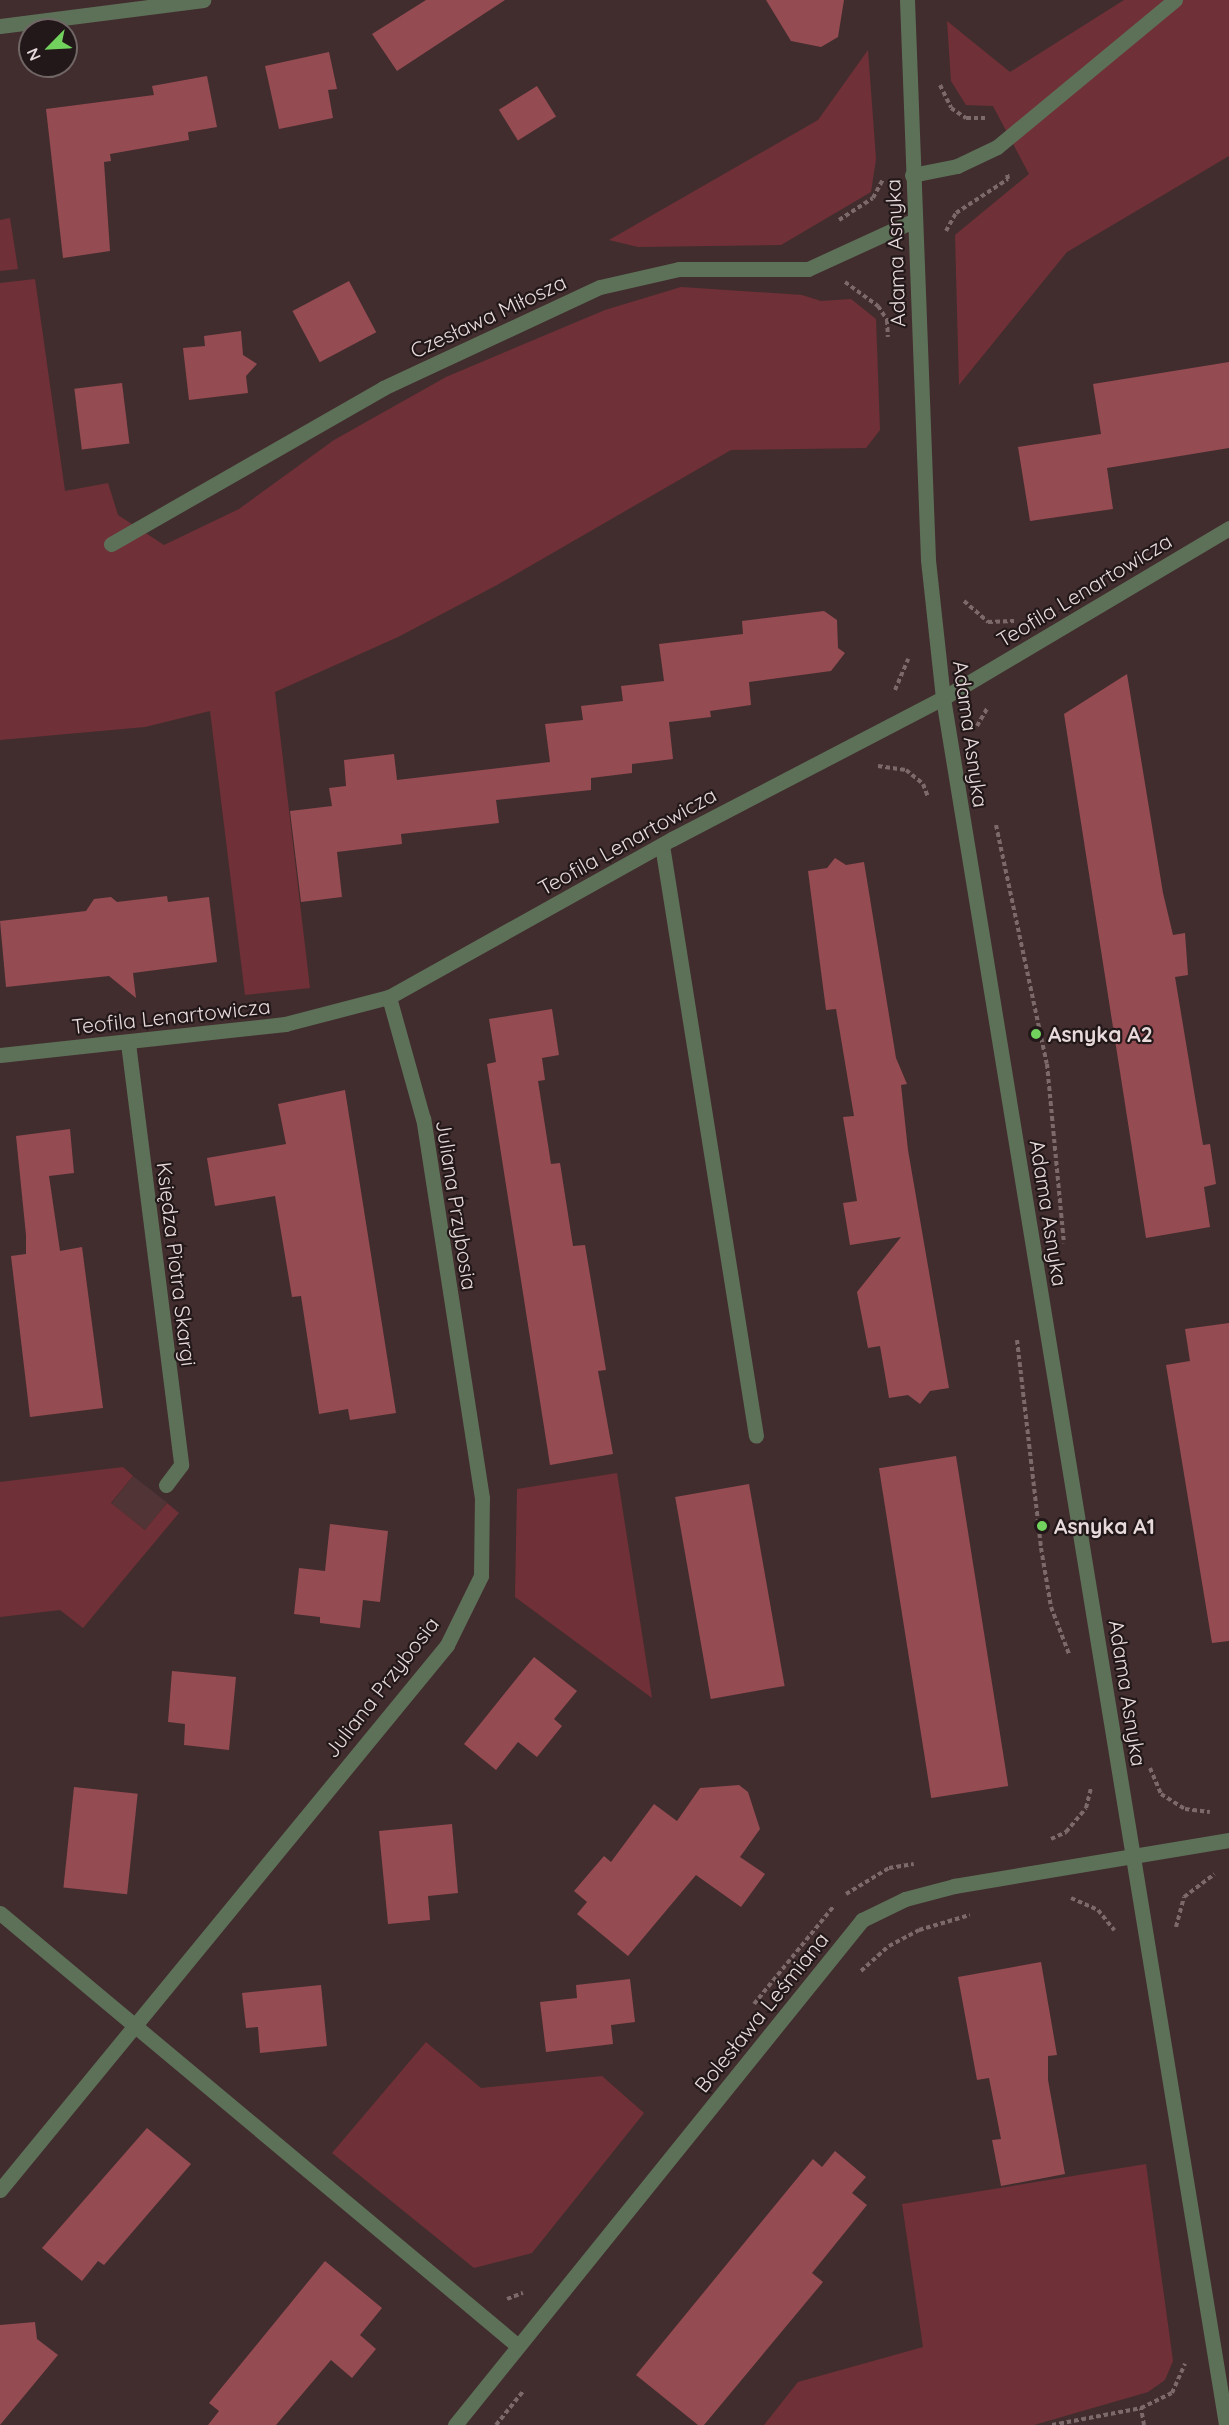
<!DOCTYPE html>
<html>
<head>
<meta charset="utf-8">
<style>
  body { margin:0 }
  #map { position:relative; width:1229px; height:2425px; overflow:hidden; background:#422d2e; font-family:Quicksand,sans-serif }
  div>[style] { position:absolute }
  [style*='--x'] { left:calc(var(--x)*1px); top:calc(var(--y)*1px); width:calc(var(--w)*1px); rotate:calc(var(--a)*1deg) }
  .built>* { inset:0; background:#503436; transform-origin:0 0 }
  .green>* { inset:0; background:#703037 }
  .building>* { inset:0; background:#954b52; transform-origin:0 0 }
  .path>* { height:4px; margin-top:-2px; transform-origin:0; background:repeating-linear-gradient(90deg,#7c696a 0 4.5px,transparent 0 7.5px) }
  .lane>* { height:15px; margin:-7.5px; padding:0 7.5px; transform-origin:7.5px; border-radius:7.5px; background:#5d7159 }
  .street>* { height:15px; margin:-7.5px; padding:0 7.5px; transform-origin:7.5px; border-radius:7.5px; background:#5d7159 }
  .dots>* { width:16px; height:16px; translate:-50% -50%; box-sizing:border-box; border:3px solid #221819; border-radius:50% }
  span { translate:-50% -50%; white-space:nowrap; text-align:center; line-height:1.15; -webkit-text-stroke:4.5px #221819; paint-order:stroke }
  .street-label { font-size:21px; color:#e8dada }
  .poi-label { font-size:21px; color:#e8dada; font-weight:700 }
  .left { translate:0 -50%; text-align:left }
  .north { position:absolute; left:18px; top:18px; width:60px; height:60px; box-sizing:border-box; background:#221819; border:2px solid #716666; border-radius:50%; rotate:246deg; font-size:16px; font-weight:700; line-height:24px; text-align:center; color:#e8dada }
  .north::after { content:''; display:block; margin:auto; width:21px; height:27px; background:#72d25e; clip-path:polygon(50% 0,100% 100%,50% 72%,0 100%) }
</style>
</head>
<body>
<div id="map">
  <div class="built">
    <i style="left:133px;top:1476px;width:43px;height:35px;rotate:38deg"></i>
  </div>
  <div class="green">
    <i style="clip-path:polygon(1124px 0,1229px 0,1229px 156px,1067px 252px,959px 385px,955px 235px,1029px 174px,993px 106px,966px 105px,951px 81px,947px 21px,1010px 72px)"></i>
    <i style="clip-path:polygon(868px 50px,876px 159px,871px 192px,781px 245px,638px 247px,609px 240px,818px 120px)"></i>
    <i style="clip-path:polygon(10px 218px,18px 269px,0 271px,0 220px)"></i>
    <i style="clip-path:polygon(35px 279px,65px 491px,108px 483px,118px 515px,164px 545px,239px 509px,334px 440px,446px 377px,605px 310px,681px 287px,802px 295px,821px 301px,851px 299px,876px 319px,880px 430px,866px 448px,731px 450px,497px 585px,398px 637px,275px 692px,310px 988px,245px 995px,210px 711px,145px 727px,0 740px,0 283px)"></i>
    <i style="clip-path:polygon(123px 1467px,133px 1476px,111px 1503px,145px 1530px,167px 1503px,179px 1513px,83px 1628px,60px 1610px,0 1617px,0 1482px)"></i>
    <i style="clip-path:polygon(617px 1473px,652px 1698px,515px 1597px,517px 1489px)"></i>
    <i style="clip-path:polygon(426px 2042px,481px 2088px,602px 2076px,644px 2113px,532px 2253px,474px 2268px,332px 2153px)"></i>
    <i style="clip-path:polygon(1146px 2164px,1173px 2361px,1165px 2380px,1148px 2392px,1034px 2425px,764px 2425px,798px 2382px,923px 2347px,902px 2204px)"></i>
  </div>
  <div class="building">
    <i style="clip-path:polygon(426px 0,505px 0,397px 71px,372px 34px)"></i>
    <i style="clip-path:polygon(766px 0,844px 0,838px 37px,821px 47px,791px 41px)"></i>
    <i style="clip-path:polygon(329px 52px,337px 89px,328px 90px,333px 118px,279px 129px,265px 66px)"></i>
    <i style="clip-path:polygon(207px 76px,217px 127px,188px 132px,189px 140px,110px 154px,111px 161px,104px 162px,110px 251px,63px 258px,46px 109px,154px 95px,152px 86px)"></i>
    <i style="left:537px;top:86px;width:36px;height:45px;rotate:58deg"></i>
    <i style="left:349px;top:281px;width:58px;height:64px;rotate:62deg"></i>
    <i style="clip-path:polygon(241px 331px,243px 355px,257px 364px,246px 376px,248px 393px,189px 400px,183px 348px,205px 346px,204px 336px)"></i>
    <i style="clip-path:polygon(1229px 362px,1229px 448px,1107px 468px,1113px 509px,1030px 521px,1018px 447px,1101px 434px,1093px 384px)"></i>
    <i style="left:122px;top:383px;width:61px;height:48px;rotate:83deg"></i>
    <i style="clip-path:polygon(824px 611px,837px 620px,838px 648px,845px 653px,831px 671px,749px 682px,751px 705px,710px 711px,711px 717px,669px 722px,673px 759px,632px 764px,632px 773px,591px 778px,591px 790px,496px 800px,499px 823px,401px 834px,402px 844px,337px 852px,342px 897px,301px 902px,290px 811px,332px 806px,329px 788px,346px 786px,344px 760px,394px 754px,397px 780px,550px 762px,545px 724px,583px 720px,581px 706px,623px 701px,621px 686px,664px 681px,659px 644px,743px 634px,742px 621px)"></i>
    <i style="clip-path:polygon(1127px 674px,1163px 893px,1173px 935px,1185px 933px,1188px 975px,1175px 977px,1203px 1145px,1210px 1144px,1216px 1184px,1204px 1187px,1210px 1227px,1146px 1238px,1064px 714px)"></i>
    <i style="clip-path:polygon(835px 858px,846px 865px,864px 862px,896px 1058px,907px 1084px,901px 1085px,908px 1150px,949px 1388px,930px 1391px,920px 1404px,908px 1395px,889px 1398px,880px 1346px,868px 1348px,857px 1292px,901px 1237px,850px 1245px,843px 1203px,857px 1201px,843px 1117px,854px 1116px,836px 1009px,826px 1010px,808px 871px,827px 868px)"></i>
    <i style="clip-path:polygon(167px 896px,168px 902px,209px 897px,217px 962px,133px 973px,136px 998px,109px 976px,6px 987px,0 921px,86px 911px,94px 899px,111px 897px,117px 902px)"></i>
    <i style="clip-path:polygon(552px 1009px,559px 1055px,542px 1058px,545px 1080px,538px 1081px,551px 1164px,560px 1163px,573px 1246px,585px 1245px,606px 1370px,598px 1371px,613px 1454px,550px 1465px,487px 1064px,496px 1062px,489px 1019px)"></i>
    <i style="clip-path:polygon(345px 1090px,396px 1413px,350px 1420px,348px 1409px,319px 1414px,301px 1296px,292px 1297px,275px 1196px,215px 1206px,207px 1158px,286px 1144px,278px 1104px)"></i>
    <i style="clip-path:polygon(70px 1129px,74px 1173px,49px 1176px,60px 1251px,82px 1247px,103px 1408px,30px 1417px,11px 1256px,26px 1254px,26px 1235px,16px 1136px)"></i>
    <i style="clip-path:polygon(1229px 1323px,1229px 1641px,1212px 1643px,1166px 1365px,1190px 1361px,1185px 1329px)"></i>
    <i style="left:956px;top:1456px;width:334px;height:78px;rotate:81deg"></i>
    <i style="left:749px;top:1484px;width:205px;height:75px;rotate:80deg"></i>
    <i style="clip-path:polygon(330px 1524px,388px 1531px,380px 1602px,363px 1600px,360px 1628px,320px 1623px,320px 1617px,294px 1614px,299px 1568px,325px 1571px)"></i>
    <i style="clip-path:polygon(534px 1657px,577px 1691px,554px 1719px,562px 1726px,537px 1757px,518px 1742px,496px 1770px,464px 1744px)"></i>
    <i style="clip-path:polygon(172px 1671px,236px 1677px,229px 1750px,184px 1745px,185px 1724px,168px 1722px)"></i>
    <i style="clip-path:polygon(739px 1785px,748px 1792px,760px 1829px,740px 1857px,765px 1874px,741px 1907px,696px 1875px,628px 1956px,577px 1914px,587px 1902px,574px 1891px,604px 1856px,611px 1862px,654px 1804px,677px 1821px,700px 1788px)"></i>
    <i style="left:74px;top:1787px;width:64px;height:101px;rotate:6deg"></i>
    <i style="clip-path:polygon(452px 1824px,458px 1893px,428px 1896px,430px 1920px,388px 1924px,379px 1831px)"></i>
    <i style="clip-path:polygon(1041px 1962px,1057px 2055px,1048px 2056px,1048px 2080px,1065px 2174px,1001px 2186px,992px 2140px,1001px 2139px,989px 2078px,977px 2080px,958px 1977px)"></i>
    <i style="clip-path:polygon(630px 1979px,635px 2022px,611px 2025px,613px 2044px,546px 2052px,540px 2002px,577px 1998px,576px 1985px)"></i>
    <i style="clip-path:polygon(321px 1985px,327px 2046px,260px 2053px,258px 2027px,246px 2028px,242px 1993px)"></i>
    <i style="clip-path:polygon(147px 2128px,191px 2164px,104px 2265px,98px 2261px,82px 2281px,42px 2248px)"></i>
    <i style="clip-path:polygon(835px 2151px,866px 2177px,852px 2193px,867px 2205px,812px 2273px,823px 2282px,704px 2425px,698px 2425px,636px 2375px,813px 2159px,822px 2167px)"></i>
    <i style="clip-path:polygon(325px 2261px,382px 2308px,360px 2335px,376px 2349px,352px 2378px,331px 2360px,276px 2425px,208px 2425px,219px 2411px,209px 2403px)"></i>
    <i style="clip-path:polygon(35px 2322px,37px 2339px,58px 2355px,0 2425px,0 2325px)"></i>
  </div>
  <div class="path">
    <i style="--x:940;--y:85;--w:25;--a:64"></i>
    <i style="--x:951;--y:108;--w:18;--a:34"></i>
    <i style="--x:966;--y:118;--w:19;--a:0"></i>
    <i style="--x:839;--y:220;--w:40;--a:-32.9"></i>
    <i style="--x:873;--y:198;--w:21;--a:-62"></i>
    <i style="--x:946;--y:231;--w:21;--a:-61"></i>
    <i style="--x:956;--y:213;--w:62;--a:-33.2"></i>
    <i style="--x:1008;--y:179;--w:5;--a:-101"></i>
    <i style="--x:845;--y:282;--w:41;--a:36"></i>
    <i style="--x:878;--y:306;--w:17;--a:57"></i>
    <i style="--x:887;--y:320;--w:17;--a:87"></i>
    <i style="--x:964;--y:601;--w:32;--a:41"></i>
    <i style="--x:988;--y:622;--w:26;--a:-2"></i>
    <i style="--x:895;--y:690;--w:34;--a:-67"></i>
    <i style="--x:977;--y:726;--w:22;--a:-60"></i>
    <i style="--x:878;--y:766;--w:28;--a:8"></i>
    <i style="--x:906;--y:770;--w:22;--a:39"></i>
    <i style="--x:923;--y:784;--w:14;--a:69"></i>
    <i style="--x:996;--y:825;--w:244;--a:78"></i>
    <i style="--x:1047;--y:1064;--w:180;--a:84.6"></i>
    <i style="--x:1017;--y:1340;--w:209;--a:83.4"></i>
    <i style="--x:1041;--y:1548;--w:60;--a:80.4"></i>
    <i style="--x:1051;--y:1607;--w:50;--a:69"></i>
    <i style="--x:1150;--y:1768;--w:28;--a:67"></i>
    <i style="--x:1161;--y:1794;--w:28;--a:32"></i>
    <i style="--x:1185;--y:1809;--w:25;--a:7"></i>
    <i style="--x:1051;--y:1839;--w:17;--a:-25"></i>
    <i style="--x:1066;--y:1832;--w:31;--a:-50"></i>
    <i style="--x:1086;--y:1808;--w:21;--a:-76"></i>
    <i style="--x:846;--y:1894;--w:50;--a:-31.2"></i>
    <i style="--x:889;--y:1868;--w:25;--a:-9"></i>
    <i style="--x:1071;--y:1898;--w:30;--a:24"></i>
    <i style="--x:1098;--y:1910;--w:26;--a:51"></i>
    <i style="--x:1176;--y:1927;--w:31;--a:-75"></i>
    <i style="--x:1184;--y:1897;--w:38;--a:-37"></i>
    <i style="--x:861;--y:1971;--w:38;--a:-42"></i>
    <i style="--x:889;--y:1946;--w:34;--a:-28"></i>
    <i style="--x:919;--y:1930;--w:53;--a:-16.4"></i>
    <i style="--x:754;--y:2004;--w:127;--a:-50.8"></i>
    <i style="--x:507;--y:2299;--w:17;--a:-21"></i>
    <i style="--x:496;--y:2425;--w:45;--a:-51.3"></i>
    <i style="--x:1052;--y:2425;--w:91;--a:-10.8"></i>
    <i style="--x:1144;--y:2425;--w:17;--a:-100"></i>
    <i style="--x:1141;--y:2408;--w:34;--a:-26"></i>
    <i style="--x:1172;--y:2393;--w:32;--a:-66"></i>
  </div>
  <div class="lane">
    <i style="--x:912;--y:175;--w:46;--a:-11.3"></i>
    <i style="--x:957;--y:166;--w:44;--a:-25.4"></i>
    <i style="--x:997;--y:147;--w:231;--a:-39.6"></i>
    <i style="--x:662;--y:845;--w:598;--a:80.96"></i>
  </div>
  <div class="street">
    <i style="--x:907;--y:0;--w:560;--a:87.85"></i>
    <i style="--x:928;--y:560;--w:139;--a:83.8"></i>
    <i style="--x:943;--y:698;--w:1750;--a:80.69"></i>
    <i style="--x:0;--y:26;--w:205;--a:-7.3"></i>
    <i style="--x:111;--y:544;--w:314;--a:-29.8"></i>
    <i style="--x:383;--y:388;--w:239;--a:-25"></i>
    <i style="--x:600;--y:287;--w:81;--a:-12.8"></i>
    <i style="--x:679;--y:269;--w:129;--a:0"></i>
    <i style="--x:808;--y:269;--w:115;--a:-24.6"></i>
    <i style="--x:128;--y:1043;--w:425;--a:82.8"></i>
    <i style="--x:181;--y:1465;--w:25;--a:127"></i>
    <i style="--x:0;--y:1055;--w:287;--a:-6.2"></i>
    <i style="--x:285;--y:1024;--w:107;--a:-14.6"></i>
    <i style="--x:389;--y:997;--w:324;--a:-29.2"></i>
    <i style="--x:672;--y:839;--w:305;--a:-27.5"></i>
    <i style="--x:943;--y:698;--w:333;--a:-30.7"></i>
    <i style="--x:0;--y:1913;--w:675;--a:39.89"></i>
    <i style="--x:0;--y:2190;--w:705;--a:-50.64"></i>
    <i style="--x:447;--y:1645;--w:77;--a:-63.8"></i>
    <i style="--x:481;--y:1576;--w:78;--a:-89.3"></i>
    <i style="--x:482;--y:1498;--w:384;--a:-98.8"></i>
    <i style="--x:423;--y:1119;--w:127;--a:-105.6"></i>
    <i style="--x:455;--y:2425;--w:649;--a:-51.13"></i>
    <i style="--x:862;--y:1920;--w:48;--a:-26"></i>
    <i style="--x:905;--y:1899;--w:51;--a:-14.9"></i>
    <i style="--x:954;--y:1886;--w:279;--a:-9.5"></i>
  </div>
  <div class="dots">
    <i style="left:1036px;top:1034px;background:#72d25e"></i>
    <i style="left:1042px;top:1526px;background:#72d25e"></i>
  </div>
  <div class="street-label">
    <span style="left:895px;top:253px;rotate:-92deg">Adama Asnyka</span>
    <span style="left:488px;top:316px;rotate:-25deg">Czesława Miłosza</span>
    <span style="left:1084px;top:590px;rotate:-31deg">Teofila Lenartowicza</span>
    <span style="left:971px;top:734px;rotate:82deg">Adama Asnyka</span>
    <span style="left:627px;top:841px;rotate:-29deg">Teofila Lenartowicza</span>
    <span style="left:171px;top:1016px;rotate:-6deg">Teofila Lenartowicza</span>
    <span style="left:457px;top:1205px;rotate:81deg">Juliana Przybosia</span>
    <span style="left:1049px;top:1213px;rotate:81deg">Adama Asnyka</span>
    <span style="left:177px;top:1264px;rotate:83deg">Księdza Piotra Skargi</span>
    <span style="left:381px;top:1687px;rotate:-52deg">Juliana Przybosia</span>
    <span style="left:1128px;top:1693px;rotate:81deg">Adama Asnyka</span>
    <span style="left:761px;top:2012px;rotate:-51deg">Bolesława Leśmiana</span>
  </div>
  <div class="poi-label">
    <span class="left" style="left:1048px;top:1034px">Asnyka A2</span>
    <span class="left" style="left:1054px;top:1526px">Asnyka A1</span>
  </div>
  <div class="north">N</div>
</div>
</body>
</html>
